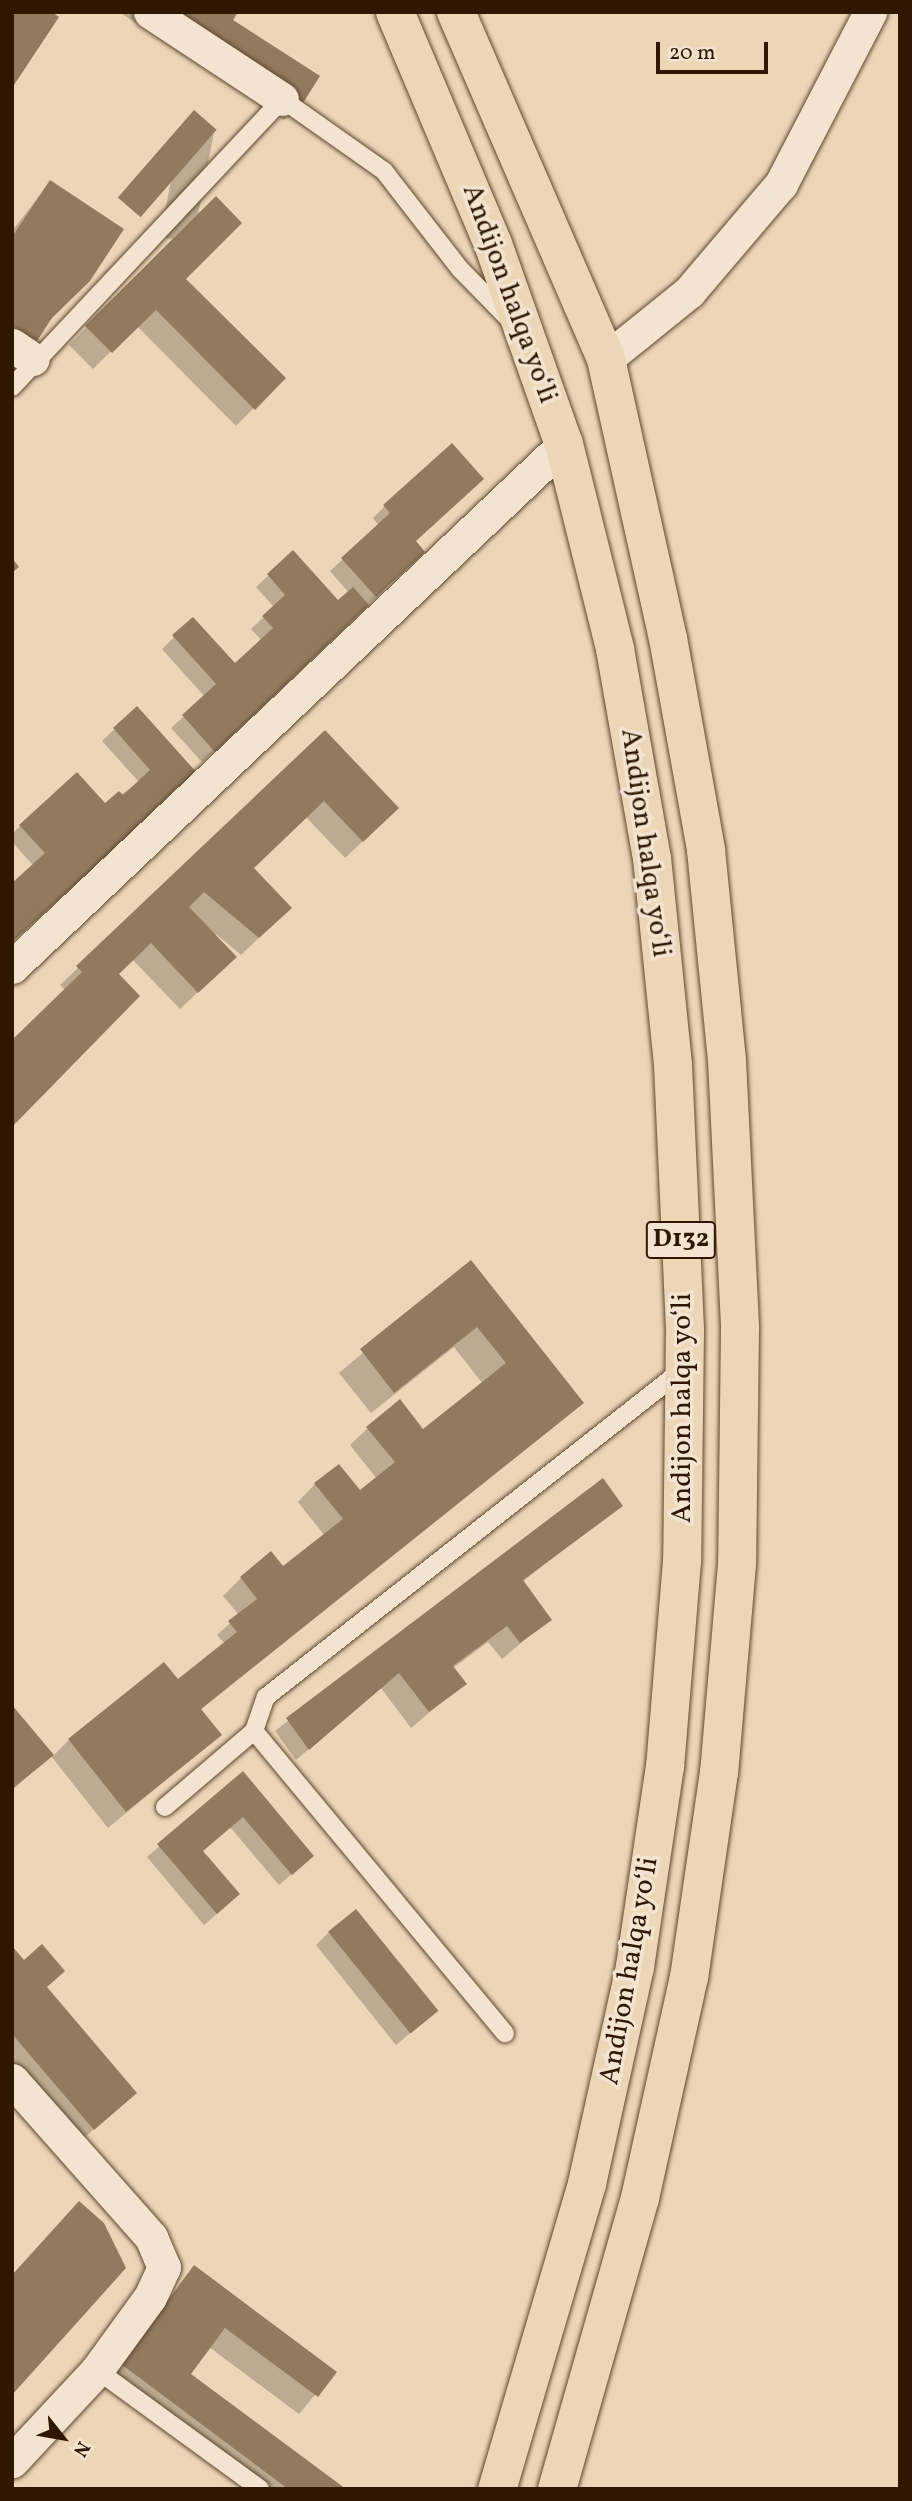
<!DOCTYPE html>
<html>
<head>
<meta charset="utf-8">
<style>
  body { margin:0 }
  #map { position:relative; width:912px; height:2501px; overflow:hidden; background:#ebd6b6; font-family:Vollkorn,serif }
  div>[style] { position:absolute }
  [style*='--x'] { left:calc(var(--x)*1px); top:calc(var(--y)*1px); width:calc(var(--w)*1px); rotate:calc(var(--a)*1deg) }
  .shadow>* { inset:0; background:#0003; transform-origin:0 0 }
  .building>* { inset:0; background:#917b5f; transform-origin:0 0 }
  .roads { filter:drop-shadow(0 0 2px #5e482e) drop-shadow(0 0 2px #5e482e) }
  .service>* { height:18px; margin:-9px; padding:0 9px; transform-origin:9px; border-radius:9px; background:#f2e4d0 }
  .minor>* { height:33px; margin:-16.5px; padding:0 16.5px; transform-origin:16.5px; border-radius:16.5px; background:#f2e4d0 }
  .trunk>* { height:38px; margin:-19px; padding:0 19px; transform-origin:19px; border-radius:19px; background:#ebd6b6 }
  span { translate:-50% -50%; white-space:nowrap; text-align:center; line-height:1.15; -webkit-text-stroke:7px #f2e4d0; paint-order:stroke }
  .shield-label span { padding:2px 5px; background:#f2e4d0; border:2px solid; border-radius:5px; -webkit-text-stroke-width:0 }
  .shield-label { font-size:26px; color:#2f1801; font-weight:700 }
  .street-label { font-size:28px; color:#2f1801 }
  .frame { position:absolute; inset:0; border:14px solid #2f1801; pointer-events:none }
  .north { position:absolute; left:28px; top:2403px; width:70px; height:70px; -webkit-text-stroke:5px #f2e4d0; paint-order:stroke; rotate:121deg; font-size:19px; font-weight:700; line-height:28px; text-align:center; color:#2f1801 }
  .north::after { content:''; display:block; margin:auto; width:24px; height:32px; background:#2f1801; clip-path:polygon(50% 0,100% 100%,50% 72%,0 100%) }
  .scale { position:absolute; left:656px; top:42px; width:112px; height:32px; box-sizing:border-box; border:4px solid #2f1801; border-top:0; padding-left:9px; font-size:21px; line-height:24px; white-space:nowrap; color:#2f1801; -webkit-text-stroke:5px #f2e4d0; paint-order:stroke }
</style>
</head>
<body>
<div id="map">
  <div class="shadow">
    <i style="clip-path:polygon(119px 12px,236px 12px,230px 21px,302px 102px,284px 120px)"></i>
    <i style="left:182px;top:124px;width:33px;height:115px;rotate:11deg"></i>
    <i style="clip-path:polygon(50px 182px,49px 319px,23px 351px,12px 344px,12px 231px)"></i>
    <i style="clip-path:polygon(216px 198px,184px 279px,283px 378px,236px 426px,137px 326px,93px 369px,69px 345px)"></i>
    <i style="clip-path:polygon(385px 506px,414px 542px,411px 564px,202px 762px,171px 728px,205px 697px,162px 649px,193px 619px,234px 665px,262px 641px,251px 629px,274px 607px,256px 587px,293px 553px,338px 603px,349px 593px,330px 571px,379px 526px,373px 518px)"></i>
    <i style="clip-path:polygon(137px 708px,196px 774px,34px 866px,12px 842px,12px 834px,20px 826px,105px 806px,139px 782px,102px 741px)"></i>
    <i style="clip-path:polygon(325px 732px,379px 826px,345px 858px,306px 817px,252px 869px,272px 925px,241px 955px,216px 934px,217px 974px,180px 1009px,132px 959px,117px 974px,65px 990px,60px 985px)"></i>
    <i style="clip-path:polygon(470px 1263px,582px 1403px,200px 1710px,220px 1735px,108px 1828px,51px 1756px,12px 1790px,12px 1707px,53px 1756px,69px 1740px,177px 1682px,225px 1644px,217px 1635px,239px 1615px,223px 1596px,241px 1578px,283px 1569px,325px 1536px,298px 1502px,315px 1484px,360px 1492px,377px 1479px,350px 1445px,368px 1428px,423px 1432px,483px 1384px,454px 1347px,371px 1413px,339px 1373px)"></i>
    <i style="clip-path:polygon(621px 1505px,522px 1582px,549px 1619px,502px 1659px,488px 1642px,453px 1668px,464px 1683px,411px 1728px,381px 1688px,296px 1760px,275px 1731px,381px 1648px)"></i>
    <i style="clip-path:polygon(243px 1774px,300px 1867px,279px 1885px,230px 1827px,201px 1852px,226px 1906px,204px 1925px,147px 1857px)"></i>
    <i style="clip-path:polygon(328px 1933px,436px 2011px,396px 2045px,316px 1945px)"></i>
    <i style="clip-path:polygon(12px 1949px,134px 2093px,75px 2146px,12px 2072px)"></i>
    <i style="clip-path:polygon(194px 2268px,334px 2372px,299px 2414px,209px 2347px,189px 2374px,343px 2489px,247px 2489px,104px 2382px)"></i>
  </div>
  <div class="building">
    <i style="clip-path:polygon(12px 12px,52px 12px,59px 17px,12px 88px)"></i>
    <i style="clip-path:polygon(163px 12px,238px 12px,233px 20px,320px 76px,303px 103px)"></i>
    <i style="left:194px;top:110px;width:30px;height:116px;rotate:41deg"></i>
    <i style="clip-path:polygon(50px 180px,124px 229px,90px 281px,52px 318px,37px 341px,12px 325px,12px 237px)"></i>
    <i style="clip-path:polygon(216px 196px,242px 223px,186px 279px,286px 378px,255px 410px,156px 310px,112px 353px,85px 326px)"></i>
    <i style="clip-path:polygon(452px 443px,484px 479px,416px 541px,425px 552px,376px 597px,341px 558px,390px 513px,383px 505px)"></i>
    <i style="clip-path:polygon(293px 550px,338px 600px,353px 587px,369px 605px,215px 752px,182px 715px,216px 684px,172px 635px,193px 617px,235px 663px,273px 628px,262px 616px,285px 595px,267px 574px)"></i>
    <i style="clip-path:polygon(12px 558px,19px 567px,12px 573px)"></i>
    <i style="clip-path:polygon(137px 706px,198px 774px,12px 942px,12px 883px,45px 853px,19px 825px,77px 772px,105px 803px,119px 791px,123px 795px,150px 770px,113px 728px)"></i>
    <i style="clip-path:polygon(325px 730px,399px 808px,363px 842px,324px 801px,254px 868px,292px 908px,259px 938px,204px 892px,189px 907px,237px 957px,198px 993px,151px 943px,119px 974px,140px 996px,12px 1127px,12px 1040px,82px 972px,76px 966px)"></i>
    <i style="clip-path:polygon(471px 1260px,584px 1403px,201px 1709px,222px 1735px,126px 1812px,68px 1739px,164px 1662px,178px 1679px,237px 1632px,228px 1621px,257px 1599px,240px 1577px,271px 1551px,283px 1566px,343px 1519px,314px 1483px,339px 1464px,360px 1490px,395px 1462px,366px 1427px,400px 1399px,423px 1429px,506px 1363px,477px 1327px,394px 1393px,360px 1349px)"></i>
    <i style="clip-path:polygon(603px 1478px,623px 1506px,523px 1580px,552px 1620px,520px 1643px,507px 1626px,453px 1666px,467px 1684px,429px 1712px,399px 1673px,309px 1750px,286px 1718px)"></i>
    <i style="clip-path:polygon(12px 1705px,54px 1755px,12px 1789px)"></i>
    <i style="clip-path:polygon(243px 1771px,314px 1856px,292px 1875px,243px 1817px,203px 1851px,240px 1894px,217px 1914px,157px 1844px)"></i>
    <i style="left:356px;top:1909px;width:131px;height:36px;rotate:51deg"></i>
    <i style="clip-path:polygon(42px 1944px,65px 1971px,47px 1987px,137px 2093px,94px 2130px,12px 2034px,12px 1946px,24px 1960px)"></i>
    <i style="clip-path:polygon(79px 2201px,104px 2223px,126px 2268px,12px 2395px,12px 2275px)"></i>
    <i style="clip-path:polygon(194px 2265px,337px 2372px,318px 2397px,225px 2328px,191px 2374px,346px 2489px,288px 2489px,121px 2364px)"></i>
  </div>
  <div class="roads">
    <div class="service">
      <i style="--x:12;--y:387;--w:395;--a:-46.8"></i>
      <i style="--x:282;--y:99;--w:125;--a:35.2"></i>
      <i style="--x:384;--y:171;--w:124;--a:52.2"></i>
      <i style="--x:460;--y:269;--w:71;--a:45.6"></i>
      <i style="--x:254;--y:1731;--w:393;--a:50.3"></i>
      <i style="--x:165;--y:1807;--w:117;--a:-40.5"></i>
      <i style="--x:254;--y:1731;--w:36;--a:-71"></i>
      <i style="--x:266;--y:1697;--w:529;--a:-38.17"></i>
      <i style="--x:97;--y:2370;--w:202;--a:36.1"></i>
    </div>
    <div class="minor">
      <i style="--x:150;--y:12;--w:158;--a:33.4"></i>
      <i style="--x:12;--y:345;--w:25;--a:34"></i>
      <i style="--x:606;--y:359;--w:107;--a:-38.9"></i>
      <i style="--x:689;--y:292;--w:142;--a:-49.6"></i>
      <i style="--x:781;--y:184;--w:194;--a:-62.6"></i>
      <i style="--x:12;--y:967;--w:760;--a:-43.45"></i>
      <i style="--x:12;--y:2080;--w:210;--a:48.5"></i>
      <i style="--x:151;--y:2237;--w:33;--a:67"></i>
      <i style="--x:164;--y:2267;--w:33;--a:115"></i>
      <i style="--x:150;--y:2297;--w:90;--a:126"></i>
      <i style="--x:97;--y:2370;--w:125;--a:133"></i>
    </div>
    <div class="trunk">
      <i style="--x:395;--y:12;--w:252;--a:67.1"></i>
      <i style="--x:493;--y:244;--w:212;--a:70.5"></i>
      <i style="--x:564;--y:444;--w:211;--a:76"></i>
      <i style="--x:615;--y:649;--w:212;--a:80"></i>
      <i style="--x:652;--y:858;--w:208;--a:84.2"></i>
      <i style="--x:673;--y:1065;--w:265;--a:87.4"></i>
      <i style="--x:685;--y:1330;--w:231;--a:90.7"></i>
      <i style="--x:682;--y:1561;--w:206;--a:94.7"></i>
      <i style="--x:665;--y:1766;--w:203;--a:98.5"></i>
      <i style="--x:635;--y:1967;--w:222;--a:102.5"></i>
      <i style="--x:587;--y:2184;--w:318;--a:106.4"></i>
      <i style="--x:456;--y:12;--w:378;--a:66.6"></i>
      <i style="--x:606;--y:359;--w:286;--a:77.5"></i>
      <i style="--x:668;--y:638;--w:215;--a:79.8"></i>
      <i style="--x:706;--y:850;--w:211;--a:84.3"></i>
      <i style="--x:727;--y:1060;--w:269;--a:87.2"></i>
      <i style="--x:740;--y:1329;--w:235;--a:90.7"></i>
      <i style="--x:737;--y:1564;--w:209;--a:94.9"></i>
      <i style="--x:719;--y:1772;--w:207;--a:98.3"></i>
      <i style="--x:689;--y:1977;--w:226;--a:102.5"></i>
      <i style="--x:640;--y:2198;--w:303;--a:105.9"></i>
    </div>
  </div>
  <div class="shield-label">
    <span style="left:681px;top:1240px">D132</span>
  </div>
  <div class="street-label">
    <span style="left:509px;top:294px;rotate:70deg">Andijon halqa yo‘li</span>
    <span style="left:645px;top:843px;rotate:82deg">Andijon halqa yo‘li</span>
    <span style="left:683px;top:1408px;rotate:-90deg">Andijon halqa yo‘li</span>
    <span style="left:630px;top:1971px;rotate:-80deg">Andijon halqa yo‘li</span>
  </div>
  <div class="frame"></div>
  <div class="north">N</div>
  <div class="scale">20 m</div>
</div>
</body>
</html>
